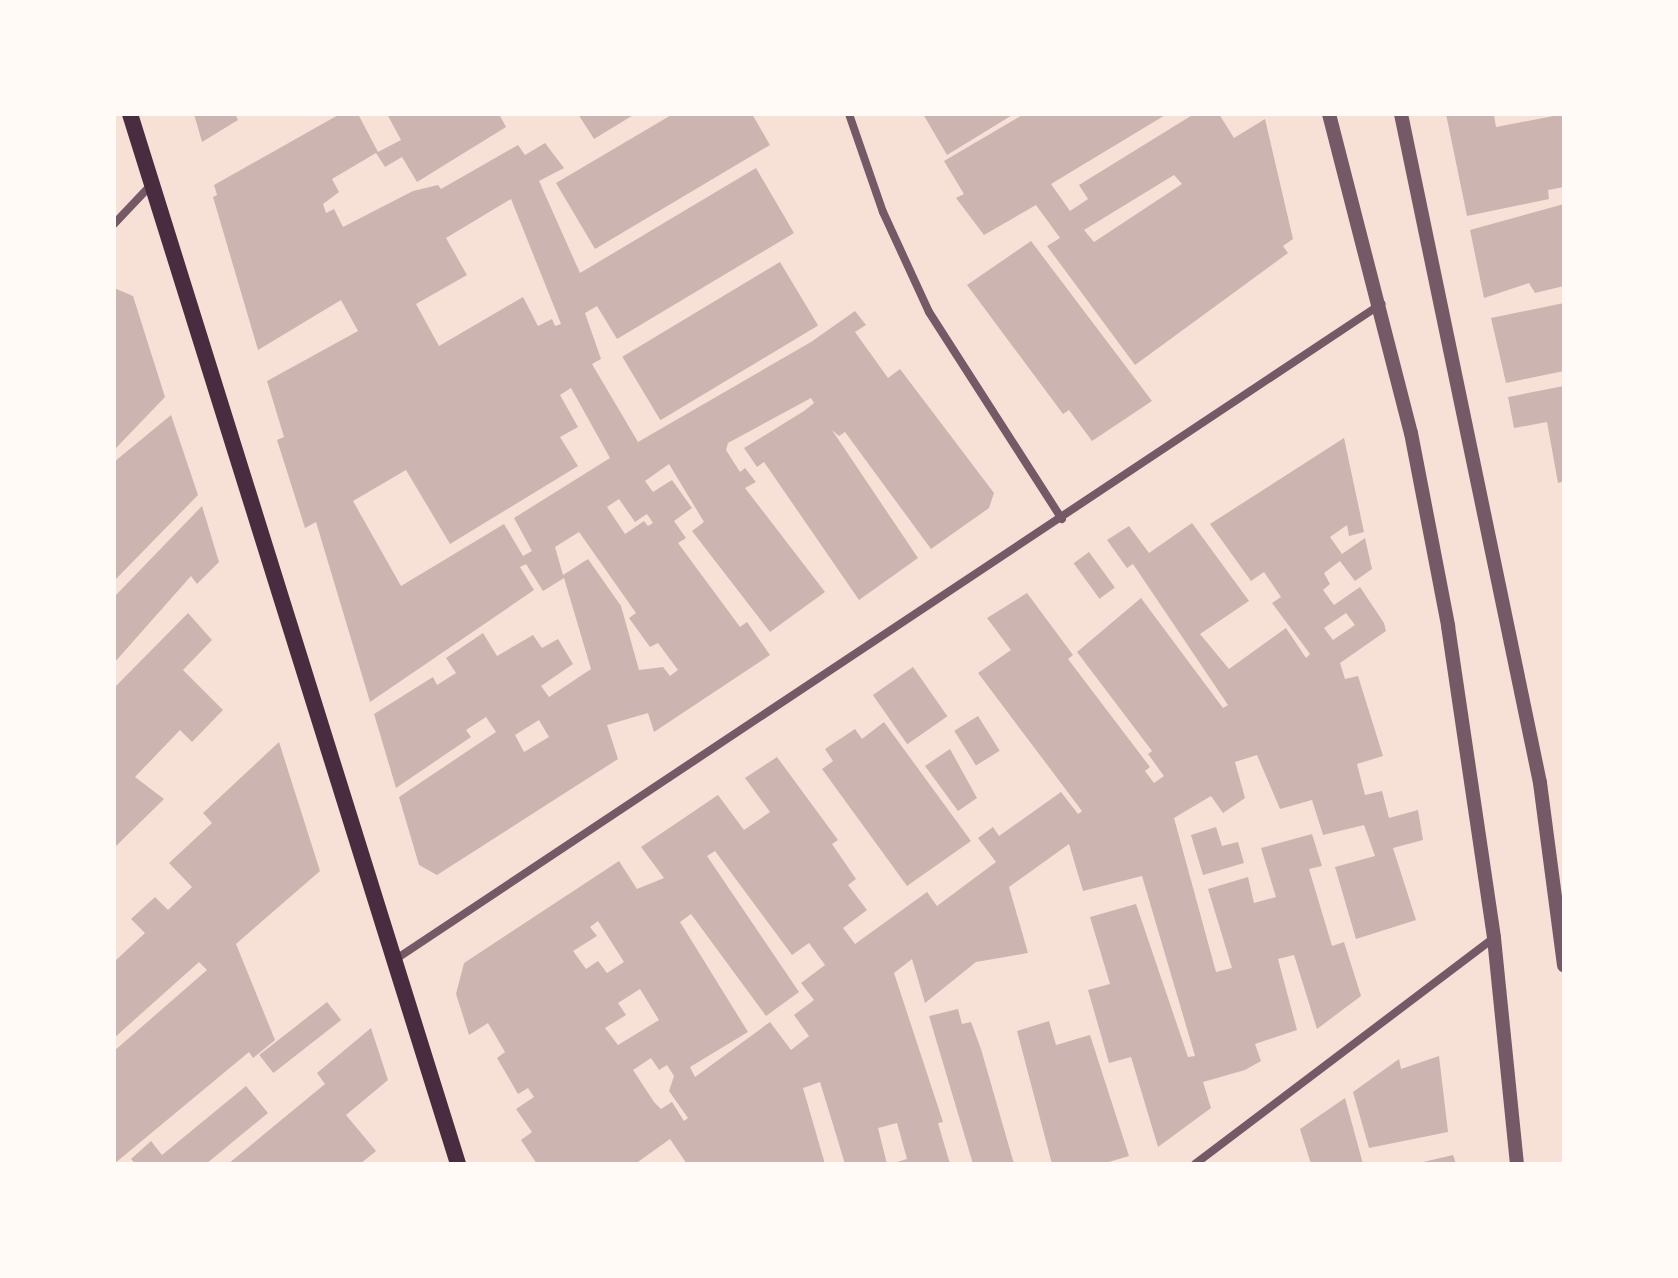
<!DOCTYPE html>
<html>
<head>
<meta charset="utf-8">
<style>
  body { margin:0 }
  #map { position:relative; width:1678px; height:1278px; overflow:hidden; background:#f7e1d7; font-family:Ubuntu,sans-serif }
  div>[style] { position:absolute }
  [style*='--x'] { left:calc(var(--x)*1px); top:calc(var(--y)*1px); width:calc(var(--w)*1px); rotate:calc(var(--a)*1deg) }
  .building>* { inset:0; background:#ccb4b1; transform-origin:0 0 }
  .minor>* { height:8px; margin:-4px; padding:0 4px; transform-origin:4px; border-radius:4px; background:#755966 }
  .tertiary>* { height:14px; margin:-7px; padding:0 7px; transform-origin:7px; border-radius:7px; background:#755966 }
  .secondary>* { height:16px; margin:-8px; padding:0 8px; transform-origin:8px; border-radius:8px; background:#4a2c40 }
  span { translate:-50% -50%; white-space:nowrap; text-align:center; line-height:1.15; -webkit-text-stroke:7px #fffaf5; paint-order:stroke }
  .frame { position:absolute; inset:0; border:116px solid #fffaf5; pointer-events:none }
</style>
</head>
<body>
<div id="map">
  <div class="building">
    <i style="clip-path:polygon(194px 114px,235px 114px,238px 120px,202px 142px)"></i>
    <i style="clip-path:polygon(evenodd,340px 114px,358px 114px,378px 152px,401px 140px,387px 114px,499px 114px,506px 127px,417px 182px,402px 157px,385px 167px,376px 153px,332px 179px,339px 192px,323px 204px,326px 213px,334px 209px,343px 227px,413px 191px,438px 185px,441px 189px,518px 145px,525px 155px,545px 143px,564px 168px,539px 181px,580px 273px,756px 168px,794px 233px,617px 339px,597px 306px,585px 313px,601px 359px,592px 364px,638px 442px,811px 342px,855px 311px,866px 325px,855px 332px,888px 378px,900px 369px,994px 493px,989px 508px,931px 549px,845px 432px,839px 436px,832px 430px,918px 558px,859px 600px,764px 462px,757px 467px,744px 448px,804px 411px,814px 403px,811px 398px,728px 443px,726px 450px,740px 472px,745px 468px,756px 482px,745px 488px,825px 592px,770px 632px,692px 531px,704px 522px,669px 464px,645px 481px,653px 492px,672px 480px,692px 508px,674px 521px,686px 538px,678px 543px,740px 627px,747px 622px,770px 655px,654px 732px,648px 713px,607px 725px,618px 759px,437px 875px,419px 865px,399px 797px,496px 732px,486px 717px,466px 730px,471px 737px,396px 788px,374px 714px,433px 677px,437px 685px,456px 673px,446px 658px,483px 633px,497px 656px,533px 635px,542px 648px,558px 639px,573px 664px,541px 686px,549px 697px,591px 669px,564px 578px,543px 591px,526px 564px,520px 567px,534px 590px,370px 702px,316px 522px,305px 528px,277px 440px,284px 437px,267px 381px,358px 331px,341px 300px,258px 350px,213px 197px,217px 195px,214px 185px,340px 114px,511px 199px,561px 324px,555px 326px,552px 319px,538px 326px,523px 297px,439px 346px,416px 304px,467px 275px,446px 238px,511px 199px,340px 114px,571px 388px,610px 458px,514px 518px,532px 551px,523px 556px,504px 524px,401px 586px,353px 501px,406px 470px,450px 544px,578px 466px,560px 437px,578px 427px,560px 395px,571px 388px,340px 114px,619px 499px,635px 522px,647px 514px,653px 523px,648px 526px,644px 521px,625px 534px,607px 507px,619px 499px,340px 114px,579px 532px,636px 613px,629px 618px,650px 647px,658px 643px,678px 670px,670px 676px,663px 667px,639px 670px,621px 606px,588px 559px,563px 575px,555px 547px,579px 532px,340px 114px,539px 720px,549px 737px,524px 752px,515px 735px,539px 720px)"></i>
    <i style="clip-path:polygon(578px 114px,635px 114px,594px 139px)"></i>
    <i style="clip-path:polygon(673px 114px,752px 114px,770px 145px,595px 249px,556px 183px)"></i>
    <i style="clip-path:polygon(923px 114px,1014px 114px,947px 155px)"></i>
    <i style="clip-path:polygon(evenodd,1024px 114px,1167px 114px,1051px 184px,1070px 211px,1088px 199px,1079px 185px,1194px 114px,1219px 114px,1234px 138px,1265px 119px,1293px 239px,1283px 246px,1288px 253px,1135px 365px,1047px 246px,1060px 238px,1036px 205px,984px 235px,956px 198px,964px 194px,944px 161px,1024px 114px,1174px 175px,1182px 184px,1094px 242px,1084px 230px,1174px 175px)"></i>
    <i style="clip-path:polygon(1446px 114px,1494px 115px,1496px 127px,1564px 114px,1564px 187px,1548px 190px,1549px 199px,1467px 216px)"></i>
    <i style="clip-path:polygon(1564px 204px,1564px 286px,1535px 293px,1529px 283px,1484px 298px,1470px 230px)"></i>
    <i style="clip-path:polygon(1031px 241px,1152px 401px,1092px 441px,1069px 410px,1063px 414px,967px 285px)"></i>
    <i style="left:780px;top:262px;width:74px;height:184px;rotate:59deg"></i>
    <i style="clip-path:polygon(114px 288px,133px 296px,165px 397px,116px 448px)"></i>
    <i style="clip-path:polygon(1564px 303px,1564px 371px,1506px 383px,1491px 318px)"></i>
    <i style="clip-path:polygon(1564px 386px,1564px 481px,1558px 483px,1547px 422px,1514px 428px,1508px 397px)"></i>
    <i style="clip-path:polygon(171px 415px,198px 495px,114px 581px,114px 462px)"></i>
    <i style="clip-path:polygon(evenodd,1344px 438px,1364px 532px,1349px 536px,1347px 525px,1330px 537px,1342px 554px,1365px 538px,1372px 569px,1355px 581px,1340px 561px,1324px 573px,1330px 584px,1323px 590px,1334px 605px,1360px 587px,1384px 623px,1386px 631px,1340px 663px,1345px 679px,1358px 676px,1383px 756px,1357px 764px,1365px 795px,1382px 791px,1389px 818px,1418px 810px,1423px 840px,1393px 848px,1416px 920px,1356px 939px,1335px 867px,1375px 856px,1364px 825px,1323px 835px,1312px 800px,1280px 809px,1257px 755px,1235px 762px,1245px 798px,1223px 813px,1211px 796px,1174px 818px,1216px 972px,1232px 968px,1208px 889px,1248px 877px,1254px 903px,1276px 897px,1261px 848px,1312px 834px,1322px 866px,1309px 869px,1332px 946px,1344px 942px,1361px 996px,1317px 1029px,1294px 955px,1278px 959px,1297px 1030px,1255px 1044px,1261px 1061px,1245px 1070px,1203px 1082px,1211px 1108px,1158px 1147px,1131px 1057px,1109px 1063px,1088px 990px,1110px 984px,1090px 917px,1136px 904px,1188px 1057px,1195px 1056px,1142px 876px,1083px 891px,1069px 844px,1009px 887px,1028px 953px,976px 962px,925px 1003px,912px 959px,894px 973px,943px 1122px,938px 1123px,950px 1164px,890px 1164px,907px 1159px,897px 1123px,878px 1128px,887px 1164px,845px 1164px,820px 1082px,803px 1088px,825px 1164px,687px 1164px,670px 1139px,635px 1164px,537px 1164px,521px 1140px,532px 1132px,516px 1109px,534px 1097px,528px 1088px,518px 1094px,497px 1058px,505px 1052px,488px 1023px,469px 1035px,456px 994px,464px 963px,619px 861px,637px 889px,664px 878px,641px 847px,718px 795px,744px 830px,770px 812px,745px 778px,777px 757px,838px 840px,832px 844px,856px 879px,848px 885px,867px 910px,843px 928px,855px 944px,927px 892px,937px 906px,996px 862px,978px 838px,993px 827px,999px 836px,1061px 792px,1078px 814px,1082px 811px,978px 673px,1011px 650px,987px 618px,1027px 593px,1073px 655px,1068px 659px,1150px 767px,1145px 771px,1154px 783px,1164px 776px,1148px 754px,1152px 751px,1077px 652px,1141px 598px,1223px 708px,1228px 705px,1133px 564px,1127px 568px,1107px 540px,1129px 526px,1149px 553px,1192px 523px,1249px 601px,1200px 634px,1229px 669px,1286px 628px,1306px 658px,1310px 654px,1272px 603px,1281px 597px,1264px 572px,1251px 581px,1210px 524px,1344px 438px,1346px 613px,1355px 625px,1333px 640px,1324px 628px,1346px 613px,1344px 438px,715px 851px,792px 955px,809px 943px,825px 965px,801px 983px,814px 1000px,794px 1015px,809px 1036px,791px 1050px,770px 1022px,695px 1077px,690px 1067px,748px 1032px,680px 922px,691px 914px,766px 1016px,799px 992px,707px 856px,715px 851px,1344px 438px,598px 921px,624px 962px,607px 973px,598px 961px,586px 969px,573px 951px,597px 936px,590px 927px,598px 921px,1344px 438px,640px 989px,659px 1020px,618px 1045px,605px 1028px,626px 1015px,618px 1003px,640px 989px,1344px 438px,651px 1058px,659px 1070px,667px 1065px,674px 1076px,669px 1091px,688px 1118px,684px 1121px,672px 1102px,661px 1109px,654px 1102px,633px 1070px,651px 1058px)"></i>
    <i style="clip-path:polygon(202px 506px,219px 562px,197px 584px,191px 576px,114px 663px,114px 597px)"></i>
    <i style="left:1089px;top:552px;width:44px;height:19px;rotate:54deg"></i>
    <i style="clip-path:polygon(188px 613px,212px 640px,183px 670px,223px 710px,192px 742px,180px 730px,135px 777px,164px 799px,114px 848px,114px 688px)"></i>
    <i style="left:913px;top:667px;width:60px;height:49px;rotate:55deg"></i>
    <i style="left:978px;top:716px;width:41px;height:28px;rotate:58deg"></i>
    <i style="clip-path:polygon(884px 722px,971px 841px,907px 886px,822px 769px,833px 761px,825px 749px,855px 729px,862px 739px)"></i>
    <i style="clip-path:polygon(279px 742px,320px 871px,236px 944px,275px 1040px,253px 1058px,249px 1052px,114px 1164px,114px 1051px,207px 970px,199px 962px,114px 1038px,114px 962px,145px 933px,131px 919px,155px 897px,168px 910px,192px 887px,169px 863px,212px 823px,203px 813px)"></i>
    <i style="clip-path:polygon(950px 749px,977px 798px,958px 811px,925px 766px)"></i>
    <i style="clip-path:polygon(1216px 827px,1222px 846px,1238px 842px,1244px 863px,1203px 875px,1191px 835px)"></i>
    <i style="left:327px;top:1002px;width:23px;height:86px;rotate:52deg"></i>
    <i style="clip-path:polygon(958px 1009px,962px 1024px,971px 1022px,981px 1049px,1014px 1164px,973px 1164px,929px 1016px)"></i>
    <i style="clip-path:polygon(1049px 1021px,1056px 1045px,1090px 1035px,1129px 1156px,1102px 1164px,1052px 1164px,1017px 1031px)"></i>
    <i style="clip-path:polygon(371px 1028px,388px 1080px,346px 1115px,376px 1151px,360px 1164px,228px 1164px,325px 1084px,317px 1073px)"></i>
    <i style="clip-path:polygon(1439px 1056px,1448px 1132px,1369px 1148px,1353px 1092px,1399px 1059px,1401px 1069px)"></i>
    <i style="clip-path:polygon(246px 1086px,268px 1113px,206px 1164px,136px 1164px,131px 1159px,151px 1141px,162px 1155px)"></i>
    <i style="clip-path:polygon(1345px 1098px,1363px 1164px,1311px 1164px,1300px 1129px)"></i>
    <i style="clip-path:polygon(1453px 1155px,1456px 1164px,1419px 1164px,1419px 1163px)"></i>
  </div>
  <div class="minor">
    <i style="--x:849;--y:114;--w:104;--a:70.9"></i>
    <i style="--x:883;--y:212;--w:110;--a:65.3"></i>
    <i style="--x:929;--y:312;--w:246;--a:57.3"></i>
    <i style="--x:114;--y:224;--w:55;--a:-46.5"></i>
    <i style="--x:393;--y:961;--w:1187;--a:-33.62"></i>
    <i style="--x:1195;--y:1164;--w:375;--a:-37.1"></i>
  </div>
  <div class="tertiary">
    <i style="--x:1329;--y:114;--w:329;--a:75.6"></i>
    <i style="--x:1411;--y:433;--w:197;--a:79.1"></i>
    <i style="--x:1448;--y:626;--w:315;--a:81.6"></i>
    <i style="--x:1494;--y:938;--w:227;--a:84.2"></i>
    <i style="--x:1401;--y:114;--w:683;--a:78.26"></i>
    <i style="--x:1540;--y:783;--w:184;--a:82.5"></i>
  </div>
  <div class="secondary">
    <i style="--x:130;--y:114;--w:1100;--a:72.65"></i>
  </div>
  <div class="frame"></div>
</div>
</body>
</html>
